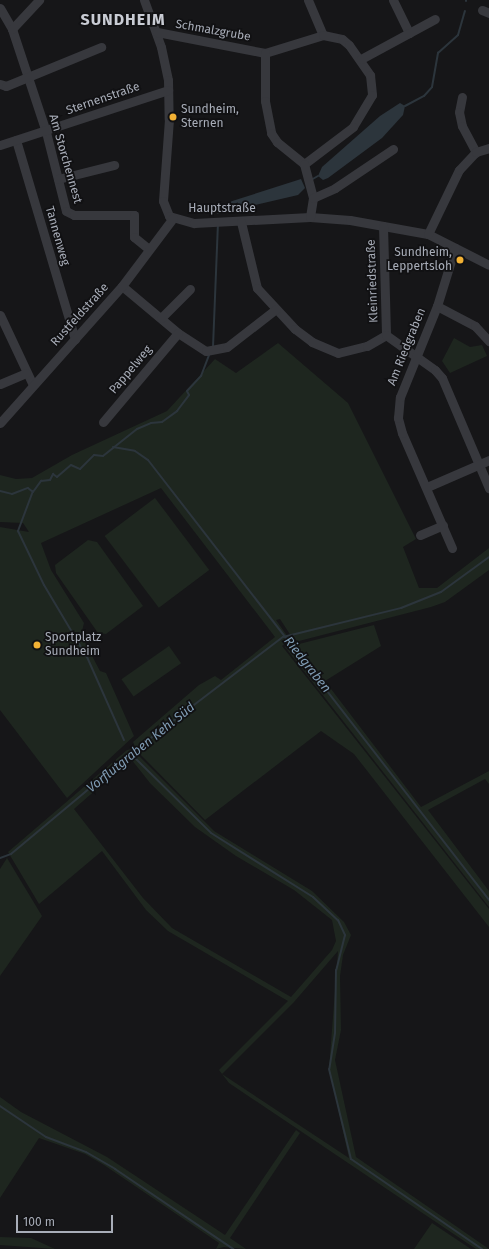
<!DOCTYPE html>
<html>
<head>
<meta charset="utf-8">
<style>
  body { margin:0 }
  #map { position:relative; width:489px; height:1249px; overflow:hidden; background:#161618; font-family:"Fira Sans",sans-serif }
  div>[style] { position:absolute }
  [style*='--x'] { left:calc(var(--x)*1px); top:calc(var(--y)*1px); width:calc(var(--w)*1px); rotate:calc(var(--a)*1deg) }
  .green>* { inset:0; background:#1e261f; transform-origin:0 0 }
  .water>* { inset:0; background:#2c353c }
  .stream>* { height:2px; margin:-1px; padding:0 1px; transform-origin:1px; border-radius:1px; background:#2c353c }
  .minor>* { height:9px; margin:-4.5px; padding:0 4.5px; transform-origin:4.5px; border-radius:4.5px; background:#37383d }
  .dots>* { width:11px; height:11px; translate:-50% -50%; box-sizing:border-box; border:2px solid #111113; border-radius:50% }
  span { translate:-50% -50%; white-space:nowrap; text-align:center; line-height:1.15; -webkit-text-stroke:3.5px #111113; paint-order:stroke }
  .street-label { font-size:12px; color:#a8adb8 }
  .poi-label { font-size:12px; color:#a8adb8 }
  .left { translate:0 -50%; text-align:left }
  .right { translate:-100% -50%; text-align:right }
  .water-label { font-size:13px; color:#7f9bb3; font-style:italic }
  .district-label { font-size:16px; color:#c9ccd4; font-weight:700; letter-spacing:1px }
  .scale { position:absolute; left:16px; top:1215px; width:97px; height:18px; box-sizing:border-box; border:2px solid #a8adb8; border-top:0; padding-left:5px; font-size:12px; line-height:14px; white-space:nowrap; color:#a8adb8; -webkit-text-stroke:3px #111113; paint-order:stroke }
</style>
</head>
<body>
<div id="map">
  <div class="green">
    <i style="clip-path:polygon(454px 338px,470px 347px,482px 345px,487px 356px,450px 373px,442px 361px)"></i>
    <i style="clip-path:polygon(278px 343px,348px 403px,416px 539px,403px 547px,419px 588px,437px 588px,489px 548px,489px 570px,445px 602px,431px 607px,299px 641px,293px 639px,280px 619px,276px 620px,290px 640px,282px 646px,489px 909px,489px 927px,354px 754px,321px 731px,205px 820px,137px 751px,133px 742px,199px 685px,215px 676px,221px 680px,275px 637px,161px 488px,41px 543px,51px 570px,84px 623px,81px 635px,100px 671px,106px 673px,134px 736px,67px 798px,0 710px,0 527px,29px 532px,23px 523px,0 522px,0 475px,16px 479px,32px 478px,72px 455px,167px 411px,215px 359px,236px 373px)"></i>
    <i style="left:155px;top:498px;width:90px;height:63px;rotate:53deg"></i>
    <i style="clip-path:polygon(88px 540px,97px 542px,143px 606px,106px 634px,98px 633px,56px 573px,55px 565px)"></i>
    <i style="clip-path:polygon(374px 625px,381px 646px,325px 681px,421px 807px,489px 771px,489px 784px,485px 779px,428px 810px,489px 891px,489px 907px,285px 647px,291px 641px,299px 644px)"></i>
    <i style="left:169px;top:646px;width:21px;height:58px;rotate:55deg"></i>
    <i style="clip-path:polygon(evenodd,132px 749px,214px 831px,312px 891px,344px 922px,351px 935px,343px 955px,340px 976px,341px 1030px,335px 1060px,356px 1157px,489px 1249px,476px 1249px,229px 1083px,219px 1070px,288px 1001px,168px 931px,146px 910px,102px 851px,39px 904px,8px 852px,127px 750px,132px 749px,131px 759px,150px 783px,195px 827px,236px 856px,294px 890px,332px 920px,336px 941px,332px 950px,291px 997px,172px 928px,143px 898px,74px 809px,131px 759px,132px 749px,338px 951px,329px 1069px,349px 1158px,222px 1074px,294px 1002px,338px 951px)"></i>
    <i style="clip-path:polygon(7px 858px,42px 916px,0 976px,0 869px)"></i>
    <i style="clip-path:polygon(0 1097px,21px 1112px,107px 1157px,225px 1235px,296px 1130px,300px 1133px,230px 1238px,246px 1249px,224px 1247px,216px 1249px,219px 1243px,104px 1165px,85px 1154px,39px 1138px,0 1198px)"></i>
    <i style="clip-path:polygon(432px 1223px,471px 1249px,414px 1249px)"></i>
    <i style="clip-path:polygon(0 1237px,31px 1238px,55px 1249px,0 1245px)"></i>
  </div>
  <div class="water">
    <i style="clip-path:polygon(400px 103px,405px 106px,403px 115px,382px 138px,328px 178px,323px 180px,318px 176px,322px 167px,380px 116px)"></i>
    <i style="clip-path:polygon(301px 179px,305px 188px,298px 195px,217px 214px,226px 203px)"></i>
  </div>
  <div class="stream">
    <i style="--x:466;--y:1;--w:1;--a:-90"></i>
    <i style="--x:405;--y:106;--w:21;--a:-28"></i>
    <i style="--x:424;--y:96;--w:12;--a:-48"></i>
    <i style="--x:432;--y:87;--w:35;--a:-80"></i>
    <i style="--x:438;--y:53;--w:27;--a:-42"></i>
    <i style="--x:458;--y:35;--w:25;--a:-74"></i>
    <i style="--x:311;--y:180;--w:8;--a:-30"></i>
    <i style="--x:213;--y:347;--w:123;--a:-87.7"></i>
    <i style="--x:113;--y:447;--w:22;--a:10"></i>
    <i style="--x:135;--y:451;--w:16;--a:35"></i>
    <i style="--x:148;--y:460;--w:557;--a:52.22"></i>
    <i style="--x:0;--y:491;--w:12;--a:14"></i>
    <i style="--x:12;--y:494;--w:17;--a:-21"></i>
    <i style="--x:28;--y:488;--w:6;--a:39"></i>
    <i style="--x:33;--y:492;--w:14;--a:-54"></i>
    <i style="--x:41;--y:481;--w:9;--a:-6"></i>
    <i style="--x:50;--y:480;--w:7;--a:-63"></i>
    <i style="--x:53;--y:474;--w:5;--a:37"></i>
    <i style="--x:57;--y:477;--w:18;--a:-41"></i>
    <i style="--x:71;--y:465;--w:10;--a:24"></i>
    <i style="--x:80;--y:469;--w:20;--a:-45"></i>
    <i style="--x:94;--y:455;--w:9;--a:6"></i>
    <i style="--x:103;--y:456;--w:43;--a:-38.5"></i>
    <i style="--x:137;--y:429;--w:15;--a:-23"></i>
    <i style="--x:151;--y:423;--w:11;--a:-5"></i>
    <i style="--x:162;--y:422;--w:19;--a:-36"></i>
    <i style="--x:177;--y:411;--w:20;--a:-53"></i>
    <i style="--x:189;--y:395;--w:4;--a:-117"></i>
    <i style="--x:187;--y:391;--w:21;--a:-47"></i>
    <i style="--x:201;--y:376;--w:25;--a:-69"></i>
    <i style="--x:33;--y:491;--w:43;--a:110.6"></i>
    <i style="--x:18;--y:531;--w:60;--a:64.3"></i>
    <i style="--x:44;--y:585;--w:84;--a:59.2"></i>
    <i style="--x:87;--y:657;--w:91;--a:66"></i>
    <i style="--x:131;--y:754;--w:112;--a:44.6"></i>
    <i style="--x:211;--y:833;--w:120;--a:32.1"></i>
    <i style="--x:313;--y:897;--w:34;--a:43"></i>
    <i style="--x:338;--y:920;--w:17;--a:65"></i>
    <i style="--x:345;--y:935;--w:36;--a:104"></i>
    <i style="--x:336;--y:970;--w:63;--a:90.9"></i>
    <i style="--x:335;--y:1033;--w:36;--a:99"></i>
    <i style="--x:329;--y:1069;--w:93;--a:76.3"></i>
    <i style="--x:351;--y:1159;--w:159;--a:34.5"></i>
    <i style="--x:0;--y:858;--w:12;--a:-20"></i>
    <i style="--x:11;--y:854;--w:167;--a:-39.9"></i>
    <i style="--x:139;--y:747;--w:181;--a:-37.4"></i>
    <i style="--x:283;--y:637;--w:122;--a:-13.8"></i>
    <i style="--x:401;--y:608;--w:43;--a:-21.8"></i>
    <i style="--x:441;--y:592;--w:59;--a:-36.1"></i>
    <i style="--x:0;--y:1106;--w:55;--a:34"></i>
    <i style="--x:46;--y:1137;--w:43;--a:20.6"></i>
    <i style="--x:86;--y:1152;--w:34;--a:30"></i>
    <i style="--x:115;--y:1169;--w:143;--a:34.1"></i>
  </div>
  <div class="minor">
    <i style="--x:144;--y:0;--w:50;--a:70.1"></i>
    <i style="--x:161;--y:47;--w:34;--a:78"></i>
    <i style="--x:168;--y:80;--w:39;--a:89"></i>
    <i style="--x:169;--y:119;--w:82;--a:94.2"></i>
    <i style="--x:163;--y:201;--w:16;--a:68"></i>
    <i style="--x:169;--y:216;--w:26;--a:16"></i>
    <i style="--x:194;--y:223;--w:116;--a:-3"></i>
    <i style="--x:310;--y:217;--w:40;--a:4.3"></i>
    <i style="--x:350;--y:220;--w:79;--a:10.2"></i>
    <i style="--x:428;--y:234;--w:68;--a:26.9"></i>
    <i style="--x:308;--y:0;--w:38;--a:67"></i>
    <i style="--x:393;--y:0;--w:37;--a:64"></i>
    <i style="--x:0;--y:8;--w:24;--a:60"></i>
    <i style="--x:12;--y:29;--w:108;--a:71.7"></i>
    <i style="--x:46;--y:132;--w:81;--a:75.8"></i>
    <i style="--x:66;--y:211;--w:9;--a:27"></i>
    <i style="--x:74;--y:215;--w:60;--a:0"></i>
    <i style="--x:134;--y:215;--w:22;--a:90"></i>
    <i style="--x:134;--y:237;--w:19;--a:39"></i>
    <i style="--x:482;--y:10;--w:8;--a:23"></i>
    <i style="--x:12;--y:29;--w:40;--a:-47"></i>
    <i style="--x:157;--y:32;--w:110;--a:11"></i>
    <i style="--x:265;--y:53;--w:61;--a:-17.2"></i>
    <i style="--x:323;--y:35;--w:19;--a:12"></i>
    <i style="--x:342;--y:39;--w:9;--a:41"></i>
    <i style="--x:349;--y:45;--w:37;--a:55"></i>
    <i style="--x:370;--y:75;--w:20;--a:84"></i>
    <i style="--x:372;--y:95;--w:37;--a:121"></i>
    <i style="--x:353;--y:127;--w:61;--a:142.9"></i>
    <i style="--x:265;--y:53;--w:48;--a:90"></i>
    <i style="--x:265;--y:101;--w:33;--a:79"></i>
    <i style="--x:271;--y:133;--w:11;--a:56"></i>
    <i style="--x:277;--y:142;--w:35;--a:39"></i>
    <i style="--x:304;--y:164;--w:35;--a:75"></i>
    <i style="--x:313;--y:198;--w:19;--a:99"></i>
    <i style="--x:361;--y:59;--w:84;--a:-28.4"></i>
    <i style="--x:0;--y:84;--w:6;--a:18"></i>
    <i style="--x:6;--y:86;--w:103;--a:-22.3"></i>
    <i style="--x:462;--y:97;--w:15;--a:101"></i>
    <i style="--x:459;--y:112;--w:14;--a:78"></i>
    <i style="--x:462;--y:126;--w:30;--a:62"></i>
    <i style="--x:16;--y:140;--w:208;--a:73.5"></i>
    <i style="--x:0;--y:145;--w:177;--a:-18.1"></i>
    <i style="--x:58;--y:179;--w:58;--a:-14"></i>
    <i style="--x:313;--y:198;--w:24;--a:-24"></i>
    <i style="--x:335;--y:188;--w:70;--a:-33.9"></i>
    <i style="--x:241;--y:222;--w:68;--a:76.4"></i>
    <i style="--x:257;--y:288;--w:56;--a:47.2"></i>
    <i style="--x:295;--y:329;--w:21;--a:37"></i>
    <i style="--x:312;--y:342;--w:28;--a:23"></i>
    <i style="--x:338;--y:353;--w:30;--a:-14"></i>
    <i style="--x:367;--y:346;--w:22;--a:-30"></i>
    <i style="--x:383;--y:226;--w:109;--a:88.4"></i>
    <i style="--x:386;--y:335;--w:60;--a:35.5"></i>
    <i style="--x:435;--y:370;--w:11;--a:49"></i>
    <i style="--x:442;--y:378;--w:120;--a:66.9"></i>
    <i style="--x:428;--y:234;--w:71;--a:-64.2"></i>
    <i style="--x:459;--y:170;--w:25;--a:-47"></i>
    <i style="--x:476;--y:152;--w:14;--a:-17"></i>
    <i style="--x:122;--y:286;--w:73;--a:40"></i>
    <i style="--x:178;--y:333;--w:33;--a:33"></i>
    <i style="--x:206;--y:351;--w:21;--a:-11"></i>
    <i style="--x:227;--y:347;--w:62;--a:-37.8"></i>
    <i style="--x:437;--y:306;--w:43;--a:27.8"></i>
    <i style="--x:475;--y:326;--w:21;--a:47"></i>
    <i style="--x:0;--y:315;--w:77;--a:64.8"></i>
    <i style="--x:161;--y:318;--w:41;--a:-45"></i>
    <i style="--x:0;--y:384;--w:28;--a:-23"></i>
    <i style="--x:103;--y:422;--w:116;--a:-49.9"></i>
    <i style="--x:0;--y:423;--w:183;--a:-48.3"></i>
    <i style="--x:122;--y:286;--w:85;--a:-53.1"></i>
    <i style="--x:427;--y:487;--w:68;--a:-23.5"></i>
    <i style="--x:420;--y:535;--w:25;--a:-23"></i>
    <i style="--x:452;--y:548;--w:125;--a:-113.5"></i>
    <i style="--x:402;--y:433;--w:16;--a:-105"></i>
    <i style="--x:398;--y:418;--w:21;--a:-85"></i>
    <i style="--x:400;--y:397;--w:98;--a:-67.9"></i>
    <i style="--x:437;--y:306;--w:61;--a:-72.8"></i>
  </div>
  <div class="dots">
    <i style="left:173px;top:117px;background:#f2b134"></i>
    <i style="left:460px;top:260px;background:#f2b134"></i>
    <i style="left:37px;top:645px;background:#f2b134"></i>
  </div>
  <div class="street-label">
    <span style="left:213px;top:31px;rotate:10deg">Schmalzgrube</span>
    <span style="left:103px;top:99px;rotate:-19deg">Sternenstraße</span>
    <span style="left:65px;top:159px;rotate:74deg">Am Storchennest</span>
    <span style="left:222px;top:209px">Hauptstraße</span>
    <span style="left:57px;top:236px;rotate:74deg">Tannenweg</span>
    <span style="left:373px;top:281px;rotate:-92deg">Kleinriedstraße</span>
    <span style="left:80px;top:315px;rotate:-48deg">Rustfeldstraße</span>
    <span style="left:407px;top:347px;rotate:-68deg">Am Riedgraben</span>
    <span style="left:131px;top:370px;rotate:-50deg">Pappelweg</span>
  </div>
  <div class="poi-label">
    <span class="left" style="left:181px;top:117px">Sundheim,<br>Sternen</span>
    <span class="right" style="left:452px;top:260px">Sundheim,<br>Leppertsloh</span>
    <span class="left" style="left:45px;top:645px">Sportplatz<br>Sundheim</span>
  </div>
  <div class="water-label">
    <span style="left:307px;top:665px;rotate:52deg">Riedgraben</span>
    <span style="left:141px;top:748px;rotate:-39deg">Vorflutgraben Kehl Süd</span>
  </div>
  <div class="district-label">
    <span style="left:123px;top:20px">SUNDHEIM</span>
  </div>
  <div class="scale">100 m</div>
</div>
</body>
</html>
